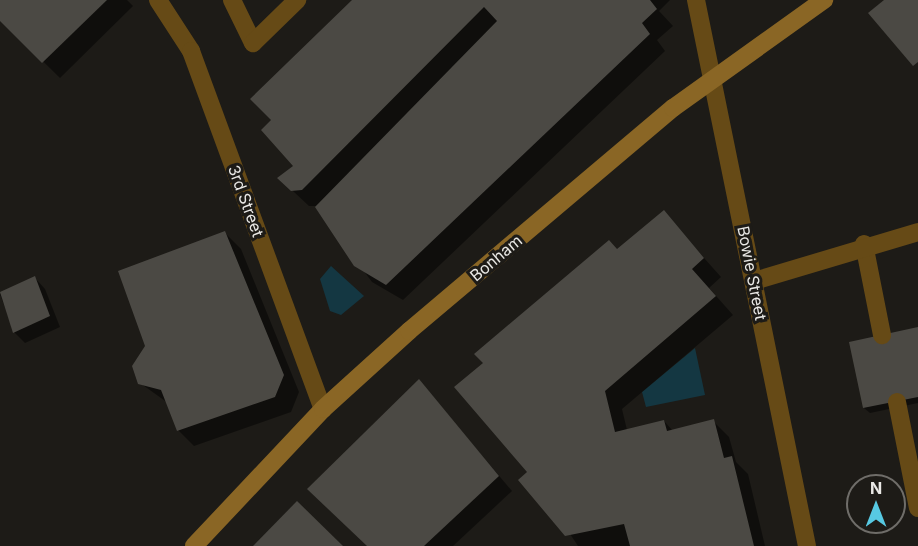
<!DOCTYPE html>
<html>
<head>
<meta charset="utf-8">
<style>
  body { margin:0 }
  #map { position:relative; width:918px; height:546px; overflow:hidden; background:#1d1b17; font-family:Inter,sans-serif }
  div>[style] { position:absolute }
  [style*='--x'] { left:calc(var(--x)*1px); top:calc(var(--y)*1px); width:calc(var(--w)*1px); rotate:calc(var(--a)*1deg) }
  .water>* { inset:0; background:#143742 }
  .shadow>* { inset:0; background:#0007 }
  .building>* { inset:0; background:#4b4944 }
  .lane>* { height:18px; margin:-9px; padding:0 9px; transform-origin:9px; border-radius:9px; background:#664a16 }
  .street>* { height:18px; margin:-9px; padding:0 9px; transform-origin:9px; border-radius:9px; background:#664a16 }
  .secondary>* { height:18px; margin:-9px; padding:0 9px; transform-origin:9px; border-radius:9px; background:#8a6625 }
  span { translate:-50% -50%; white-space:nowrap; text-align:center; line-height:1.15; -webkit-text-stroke:6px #1d1b17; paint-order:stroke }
  .street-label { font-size:16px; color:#e9e8e5 }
  .north { position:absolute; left:846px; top:474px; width:60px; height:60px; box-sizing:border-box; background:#1d1b17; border:2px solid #6f6d69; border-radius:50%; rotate:0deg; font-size:16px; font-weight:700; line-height:24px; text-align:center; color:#e9e8e5 }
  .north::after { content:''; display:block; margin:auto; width:21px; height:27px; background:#57c9e2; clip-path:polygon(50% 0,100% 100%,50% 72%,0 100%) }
</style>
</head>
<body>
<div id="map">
  <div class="water">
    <i style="clip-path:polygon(331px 266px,364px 296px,341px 315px,330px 311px,320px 279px)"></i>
    <i style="clip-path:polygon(695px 348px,705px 395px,646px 407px,642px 392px)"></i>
  </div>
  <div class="shadow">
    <i style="clip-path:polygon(0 0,127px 0,133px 6px,60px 78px,0 19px)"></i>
    <i style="clip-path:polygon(354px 0,670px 0,659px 11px,673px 26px,657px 40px,665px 51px,403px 300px,372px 282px,316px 206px,309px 206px,279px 178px,295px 166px,273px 120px)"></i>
    <i style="clip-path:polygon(663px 212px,721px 277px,709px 288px,733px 315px,622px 409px,627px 430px,664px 421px,673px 431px,713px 421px,729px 437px,736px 462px,748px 474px,765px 546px,578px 546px,529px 472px,618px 251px)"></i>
    <i style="clip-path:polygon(225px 233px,241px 249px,299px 392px,291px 412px,194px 446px,178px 430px,168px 403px,140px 383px)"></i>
    <i style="clip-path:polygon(35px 278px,45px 289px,60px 327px,25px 343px,14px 332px,0 294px)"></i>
    <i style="clip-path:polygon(918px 329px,918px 403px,870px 413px,864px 408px)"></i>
    <i style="clip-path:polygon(419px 381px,512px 491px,453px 546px,368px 546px)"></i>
  </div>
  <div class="building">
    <i style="clip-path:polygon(0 0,107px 0,42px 63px,0 21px)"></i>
    <i style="clip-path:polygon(352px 0,650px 0,657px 9px,642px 23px,650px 34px,386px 285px,354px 266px,315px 207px,497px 21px,484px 7px,302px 190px,291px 191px,277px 178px,293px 166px,261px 130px,271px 120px,250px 99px)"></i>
    <i style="clip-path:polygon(884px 0,918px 0,918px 62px,913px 66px,868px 13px)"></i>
    <i style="clip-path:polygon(664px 210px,704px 258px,692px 269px,716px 296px,605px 391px,615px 432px,664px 420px,667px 431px,714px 419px,724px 458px,732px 456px,754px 546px,630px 546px,624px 524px,565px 536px,518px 480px,527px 472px,454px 387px,483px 363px,474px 354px,609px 240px,617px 249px)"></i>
    <i style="clip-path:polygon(225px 231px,284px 375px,275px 397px,177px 431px,161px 390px,138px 384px,132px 366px,145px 346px,118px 271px)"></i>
    <i style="clip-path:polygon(35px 276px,50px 316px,13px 333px,0 292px)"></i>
    <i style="clip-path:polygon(918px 327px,918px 397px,863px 408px,849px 342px)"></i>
    <i style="clip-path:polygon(419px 379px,499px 476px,424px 546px,367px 546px,307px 489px)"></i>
    <i style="clip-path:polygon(297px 501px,343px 546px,253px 546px)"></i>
  </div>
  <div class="lane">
    <i style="--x:232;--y:0;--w:48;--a:64"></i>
    <i style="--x:253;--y:43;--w:62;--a:-44.3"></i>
    <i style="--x:864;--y:244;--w:93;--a:78.8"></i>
    <i style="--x:754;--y:281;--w:171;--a:-16.6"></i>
    <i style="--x:897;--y:402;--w:108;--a:78.8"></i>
  </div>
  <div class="street">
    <i style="--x:158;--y:0;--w:61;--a:57.1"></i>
    <i style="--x:191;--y:51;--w:382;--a:69.8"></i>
    <i style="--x:696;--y:0;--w:557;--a:78.51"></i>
  </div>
  <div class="secondary">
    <i style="--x:194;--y:546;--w:188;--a:-46.7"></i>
    <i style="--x:323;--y:409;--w:116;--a:-42.2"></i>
    <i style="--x:409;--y:331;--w:346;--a:-40.2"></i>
    <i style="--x:673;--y:108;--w:186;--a:-35.6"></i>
  </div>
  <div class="street-label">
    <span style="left:246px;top:201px;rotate:70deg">3rd Street</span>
    <span style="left:496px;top:258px;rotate:-40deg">Bonham</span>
    <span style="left:752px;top:273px;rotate:79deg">Bowie Street</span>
  </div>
  <div class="north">N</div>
</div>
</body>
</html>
